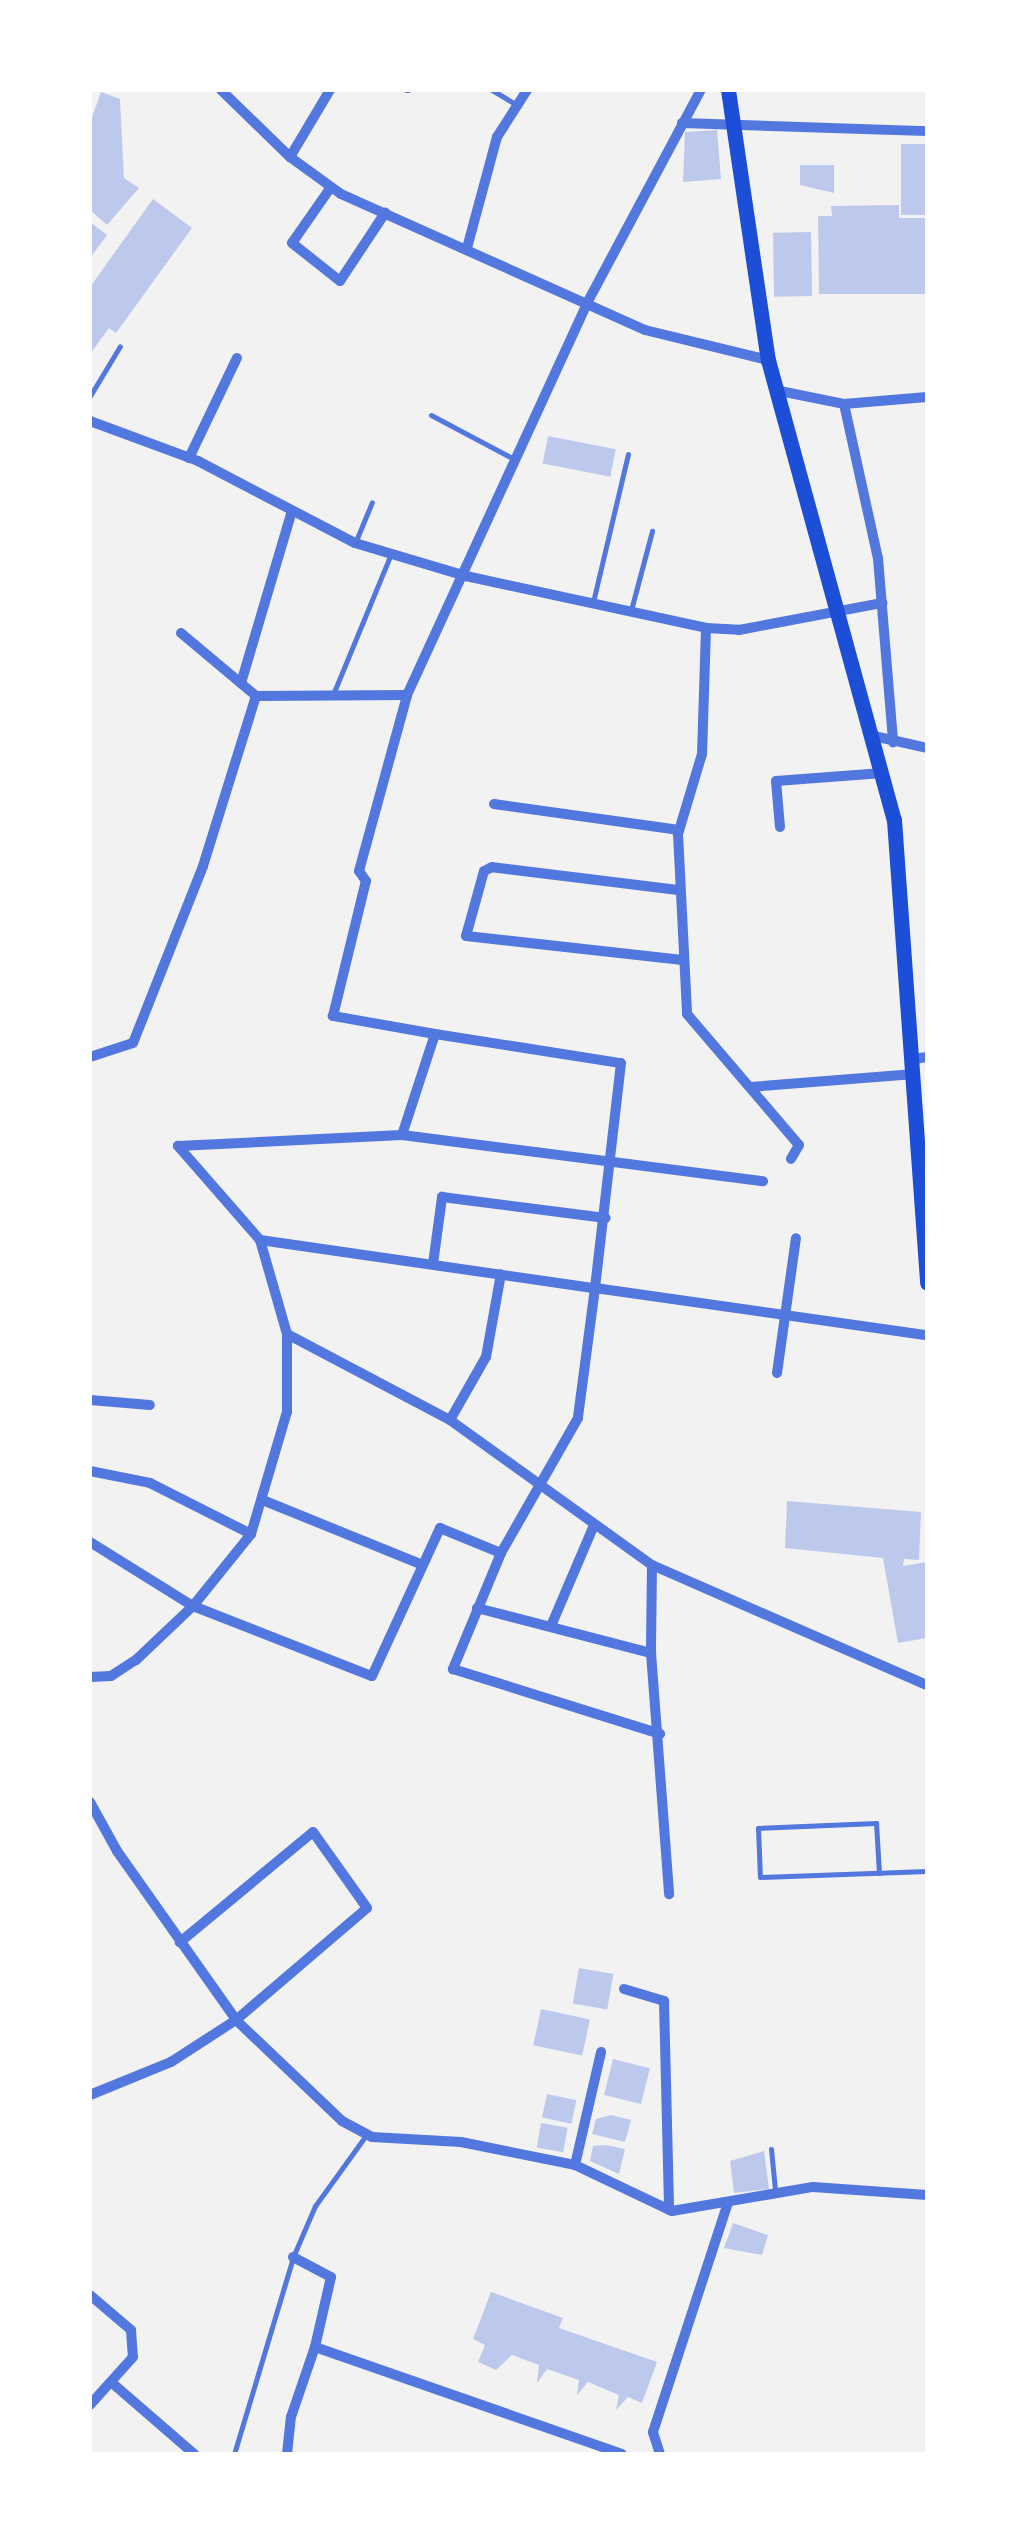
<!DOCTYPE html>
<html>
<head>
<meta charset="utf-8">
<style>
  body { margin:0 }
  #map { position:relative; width:1017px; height:2544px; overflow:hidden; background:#f2f2f2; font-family:Overpass,sans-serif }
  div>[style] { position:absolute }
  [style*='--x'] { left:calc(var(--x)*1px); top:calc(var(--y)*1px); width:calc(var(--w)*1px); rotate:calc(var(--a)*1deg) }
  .building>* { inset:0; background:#bdc9ec; transform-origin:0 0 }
  .service>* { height:5px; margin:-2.5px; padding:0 2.5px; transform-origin:2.5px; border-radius:2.5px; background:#5277de }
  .minor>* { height:10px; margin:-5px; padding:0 5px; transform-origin:5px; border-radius:5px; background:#5277de }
  .primary>* { height:15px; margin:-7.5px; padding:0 7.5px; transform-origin:7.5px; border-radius:7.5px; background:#1d4ed8 }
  span { translate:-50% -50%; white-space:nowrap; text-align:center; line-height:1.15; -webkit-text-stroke:8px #fff; paint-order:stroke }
  .frame { position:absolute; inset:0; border:92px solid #fff; pointer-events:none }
</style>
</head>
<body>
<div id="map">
  <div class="building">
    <i style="clip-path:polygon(101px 92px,120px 99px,124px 178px,139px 188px,107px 225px,90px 210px,90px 123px)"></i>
    <i style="clip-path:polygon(717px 130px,721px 179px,683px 182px,685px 132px)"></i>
    <i style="left:901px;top:144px;width:26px;height:71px"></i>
    <i style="clip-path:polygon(800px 165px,834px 165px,834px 193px,800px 185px)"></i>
    <i style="clip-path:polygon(153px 199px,192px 228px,116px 333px,109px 328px,90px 354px,90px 287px)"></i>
    <i style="clip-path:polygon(899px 205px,899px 218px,927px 218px,927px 294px,819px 294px,818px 216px,832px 216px,831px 206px)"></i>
    <i style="clip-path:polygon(90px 222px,107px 235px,90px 258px)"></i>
    <i style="left:811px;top:232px;width:64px;height:38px;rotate:89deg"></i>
    <i style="left:548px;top:436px;width:69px;height:28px;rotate:11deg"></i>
    <i style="clip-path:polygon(787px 1501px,921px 1512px,919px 1560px,904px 1559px,903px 1566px,927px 1562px,927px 1638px,898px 1643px,883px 1558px,785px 1548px)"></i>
    <i style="left:579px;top:1968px;width:35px;height:36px;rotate:10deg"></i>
    <i style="left:541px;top:2009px;width:50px;height:37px;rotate:12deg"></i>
    <i style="left:613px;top:2059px;width:38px;height:37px;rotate:14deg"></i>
    <i style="left:547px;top:2094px;width:30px;height:24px;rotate:12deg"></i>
    <i style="clip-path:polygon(611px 2115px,631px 2120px,625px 2142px,592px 2134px,596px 2119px)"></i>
    <i style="left:541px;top:2123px;width:27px;height:25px;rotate:10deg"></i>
    <i style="clip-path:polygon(606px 2145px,625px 2149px,619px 2174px,590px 2161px,593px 2146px)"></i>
    <i style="clip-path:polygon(764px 2151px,769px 2189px,734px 2193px,730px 2161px)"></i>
    <i style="clip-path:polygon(733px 2223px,768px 2235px,762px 2255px,724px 2248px)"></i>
    <i style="clip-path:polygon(491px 2292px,563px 2318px,559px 2328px,657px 2362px,642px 2403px,628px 2397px,616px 2410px,619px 2395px,588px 2382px,577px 2395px,579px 2380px,547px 2369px,537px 2383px,539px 2365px,512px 2355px,496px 2370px,478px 2362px,485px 2345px,473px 2339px)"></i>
  </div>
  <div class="service">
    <i style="--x:406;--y:90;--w:2;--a:0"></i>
    <i style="--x:492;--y:90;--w:29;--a:31"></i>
    <i style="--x:90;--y:396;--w:58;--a:-59"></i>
    <i style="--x:431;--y:415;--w:94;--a:27.9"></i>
    <i style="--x:355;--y:543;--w:44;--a:-67.5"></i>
    <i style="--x:593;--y:602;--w:152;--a:-76.7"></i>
    <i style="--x:631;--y:610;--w:82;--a:-75.1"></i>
    <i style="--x:334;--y:692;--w:147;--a:-67.6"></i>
    <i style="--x:879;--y:1873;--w:50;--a:-93.4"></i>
    <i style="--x:876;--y:1823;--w:118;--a:177.6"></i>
    <i style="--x:758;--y:1828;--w:49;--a:87.7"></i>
    <i style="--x:760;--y:1877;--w:167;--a:-2.1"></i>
    <i style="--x:771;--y:2149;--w:41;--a:84.4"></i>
    <i style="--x:234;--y:2454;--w:206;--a:-73.3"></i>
    <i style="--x:293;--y:2257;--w:56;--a:-66.7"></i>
    <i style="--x:315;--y:2206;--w:89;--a:-54.2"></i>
  </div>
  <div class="minor">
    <i style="--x:221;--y:90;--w:96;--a:44.2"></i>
    <i style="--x:290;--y:157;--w:63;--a:36"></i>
    <i style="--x:341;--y:194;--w:333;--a:24.1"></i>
    <i style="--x:645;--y:330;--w:127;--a:13.7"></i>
    <i style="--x:682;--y:123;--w:245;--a:1.9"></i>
    <i style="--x:290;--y:157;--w:78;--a:-59.2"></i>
    <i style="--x:331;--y:187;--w:68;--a:124.9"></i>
    <i style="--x:292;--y:243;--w:61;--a:38.4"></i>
    <i style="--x:340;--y:281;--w:82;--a:-56.5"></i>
    <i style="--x:467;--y:248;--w:115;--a:-74.9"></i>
    <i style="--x:497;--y:137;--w:56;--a:-57.4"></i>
    <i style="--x:775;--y:390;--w:70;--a:11.5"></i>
    <i style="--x:844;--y:404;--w:83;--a:-4.8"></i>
    <i style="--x:844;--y:404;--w:158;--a:77.6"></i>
    <i style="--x:878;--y:558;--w:185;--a:85.3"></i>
    <i style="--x:90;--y:421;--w:115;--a:20.3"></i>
    <i style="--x:198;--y:461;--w:177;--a:27.6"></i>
    <i style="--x:355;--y:543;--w:116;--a:16.6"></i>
    <i style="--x:466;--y:576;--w:246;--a:12.2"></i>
    <i style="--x:706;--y:628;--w:33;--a:3"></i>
    <i style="--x:739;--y:630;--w:146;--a:-10.7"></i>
    <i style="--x:189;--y:458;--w:111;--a:-64.4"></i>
    <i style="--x:706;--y:628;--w:126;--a:91.8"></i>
    <i style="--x:702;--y:754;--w:84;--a:106.7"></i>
    <i style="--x:678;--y:834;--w:180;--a:87.1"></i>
    <i style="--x:687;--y:1014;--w:172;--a:49.5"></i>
    <i style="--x:799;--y:1145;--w:16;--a:120"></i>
    <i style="--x:181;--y:633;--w:98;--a:40"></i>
    <i style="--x:256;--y:696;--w:151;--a:-0.4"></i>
    <i style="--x:241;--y:683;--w:176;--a:-73.5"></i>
    <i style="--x:874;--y:736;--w:54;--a:12.8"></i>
    <i style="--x:494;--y:804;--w:187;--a:8"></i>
    <i style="--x:780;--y:827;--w:46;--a:-95"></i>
    <i style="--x:776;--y:781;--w:107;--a:-4.3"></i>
    <i style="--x:678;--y:890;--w:187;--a:-173"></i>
    <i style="--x:492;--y:867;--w:9;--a:153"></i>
    <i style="--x:484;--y:871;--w:67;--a:105.5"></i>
    <i style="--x:466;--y:936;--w:218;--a:6.3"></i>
    <i style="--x:435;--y:1034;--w:188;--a:8.9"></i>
    <i style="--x:621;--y:1063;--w:226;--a:96.6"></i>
    <i style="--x:595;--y:1288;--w:335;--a:8.1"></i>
    <i style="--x:90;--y:1057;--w:45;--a:-18"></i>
    <i style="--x:133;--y:1043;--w:190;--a:-68.4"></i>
    <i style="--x:203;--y:866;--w:178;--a:-72.7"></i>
    <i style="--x:914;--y:1059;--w:13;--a:-9"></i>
    <i style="--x:750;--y:1087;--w:165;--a:-4.5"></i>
    <i style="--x:402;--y:1135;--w:364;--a:7.3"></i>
    <i style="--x:178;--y:1146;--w:224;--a:-2.8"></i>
    <i style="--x:402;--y:1135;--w:106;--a:-71.9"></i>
    <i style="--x:435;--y:1034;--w:104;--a:-170"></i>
    <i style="--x:333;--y:1016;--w:139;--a:-76.3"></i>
    <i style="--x:366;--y:881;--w:12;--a:-125"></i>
    <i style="--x:359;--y:871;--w:182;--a:-74.7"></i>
    <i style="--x:407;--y:695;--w:429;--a:-65.3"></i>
    <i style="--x:586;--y:305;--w:244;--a:-61.9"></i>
    <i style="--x:260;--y:1240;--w:338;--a:8.2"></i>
    <i style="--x:595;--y:1288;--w:131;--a:97.5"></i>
    <i style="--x:578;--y:1418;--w:155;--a:119.7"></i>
    <i style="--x:501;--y:1553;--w:126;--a:112.5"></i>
    <i style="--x:453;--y:1669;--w:217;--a:17.4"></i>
    <i style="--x:433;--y:1264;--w:68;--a:-82.3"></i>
    <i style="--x:442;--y:1197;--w:165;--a:7.3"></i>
    <i style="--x:287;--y:1334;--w:184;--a:27.8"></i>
    <i style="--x:450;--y:1420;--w:249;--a:35.7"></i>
    <i style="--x:652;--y:1565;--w:300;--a:23.6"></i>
    <i style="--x:777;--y:1373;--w:136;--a:-82"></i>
    <i style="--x:90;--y:1400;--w:60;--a:4.8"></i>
    <i style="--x:450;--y:1420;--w:73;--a:-60.3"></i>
    <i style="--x:486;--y:1357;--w:84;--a:-79.8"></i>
    <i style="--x:90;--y:1471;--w:61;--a:11.3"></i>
    <i style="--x:150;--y:1483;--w:113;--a:26.8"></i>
    <i style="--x:265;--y:1501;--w:170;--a:22.1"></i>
    <i style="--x:90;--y:1542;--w:121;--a:31.9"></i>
    <i style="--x:193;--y:1606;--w:192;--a:21.4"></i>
    <i style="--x:372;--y:1676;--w:163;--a:-65.3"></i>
    <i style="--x:440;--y:1528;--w:66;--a:22.3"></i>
    <i style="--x:652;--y:1565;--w:88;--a:90.7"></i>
    <i style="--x:651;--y:1653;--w:242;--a:85.7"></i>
    <i style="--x:477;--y:1608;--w:180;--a:14.5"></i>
    <i style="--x:551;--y:1626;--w:110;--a:-66.9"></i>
    <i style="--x:90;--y:1677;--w:21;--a:-3"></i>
    <i style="--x:111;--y:1676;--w:30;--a:-33"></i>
    <i style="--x:136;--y:1660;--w:79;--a:-43.5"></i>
    <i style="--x:193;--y:1606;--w:92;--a:-51.1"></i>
    <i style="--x:251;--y:1534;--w:127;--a:-73.6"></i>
    <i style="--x:287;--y:1412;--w:78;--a:-90"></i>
    <i style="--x:287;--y:1334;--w:98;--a:-106"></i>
    <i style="--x:260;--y:1240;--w:125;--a:-131.1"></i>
    <i style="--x:90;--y:1802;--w:56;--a:61.1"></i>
    <i style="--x:117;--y:1851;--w:207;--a:54.8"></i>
    <i style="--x:236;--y:2020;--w:146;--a:43.6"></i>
    <i style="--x:342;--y:2121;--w:34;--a:28"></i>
    <i style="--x:372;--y:2137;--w:89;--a:3.2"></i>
    <i style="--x:461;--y:2142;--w:116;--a:11.4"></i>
    <i style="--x:575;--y:2165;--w:107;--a:25.4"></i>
    <i style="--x:672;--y:2211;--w:143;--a:-9.7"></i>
    <i style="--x:813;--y:2187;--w:114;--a:4"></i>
    <i style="--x:624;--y:1989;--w:42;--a:16.7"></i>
    <i style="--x:664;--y:2001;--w:209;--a:88.6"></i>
    <i style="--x:90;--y:2095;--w:87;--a:-22.2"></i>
    <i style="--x:171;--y:2062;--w:77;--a:-32.9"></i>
    <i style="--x:236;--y:2020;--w:172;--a:-40.5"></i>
    <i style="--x:367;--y:1908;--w:93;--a:-125.4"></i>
    <i style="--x:313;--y:1832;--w:173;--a:140.4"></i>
    <i style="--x:575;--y:2165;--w:116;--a:-77"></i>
    <i style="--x:293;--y:2257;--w:43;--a:27.8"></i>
    <i style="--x:331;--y:2277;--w:72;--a:102.9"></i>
    <i style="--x:90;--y:2295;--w:54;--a:40.5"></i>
    <i style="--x:131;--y:2330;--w:27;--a:86"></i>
    <i style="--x:133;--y:2357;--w:64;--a:131.9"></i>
    <i style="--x:111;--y:2382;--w:110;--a:40.9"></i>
    <i style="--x:287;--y:2454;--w:37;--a:-84"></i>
    <i style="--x:291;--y:2417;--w:74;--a:-71.1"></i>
    <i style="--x:315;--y:2347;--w:325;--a:19.2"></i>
    <i style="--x:660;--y:2454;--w:23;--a:-108"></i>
    <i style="--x:653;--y:2432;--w:242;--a:-71.9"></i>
  </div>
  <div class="primary">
    <i style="--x:728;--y:90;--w:273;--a:81.6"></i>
    <i style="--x:768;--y:360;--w:477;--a:74.7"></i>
    <i style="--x:894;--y:820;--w:464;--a:85.9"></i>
  </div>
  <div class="frame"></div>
</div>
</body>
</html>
